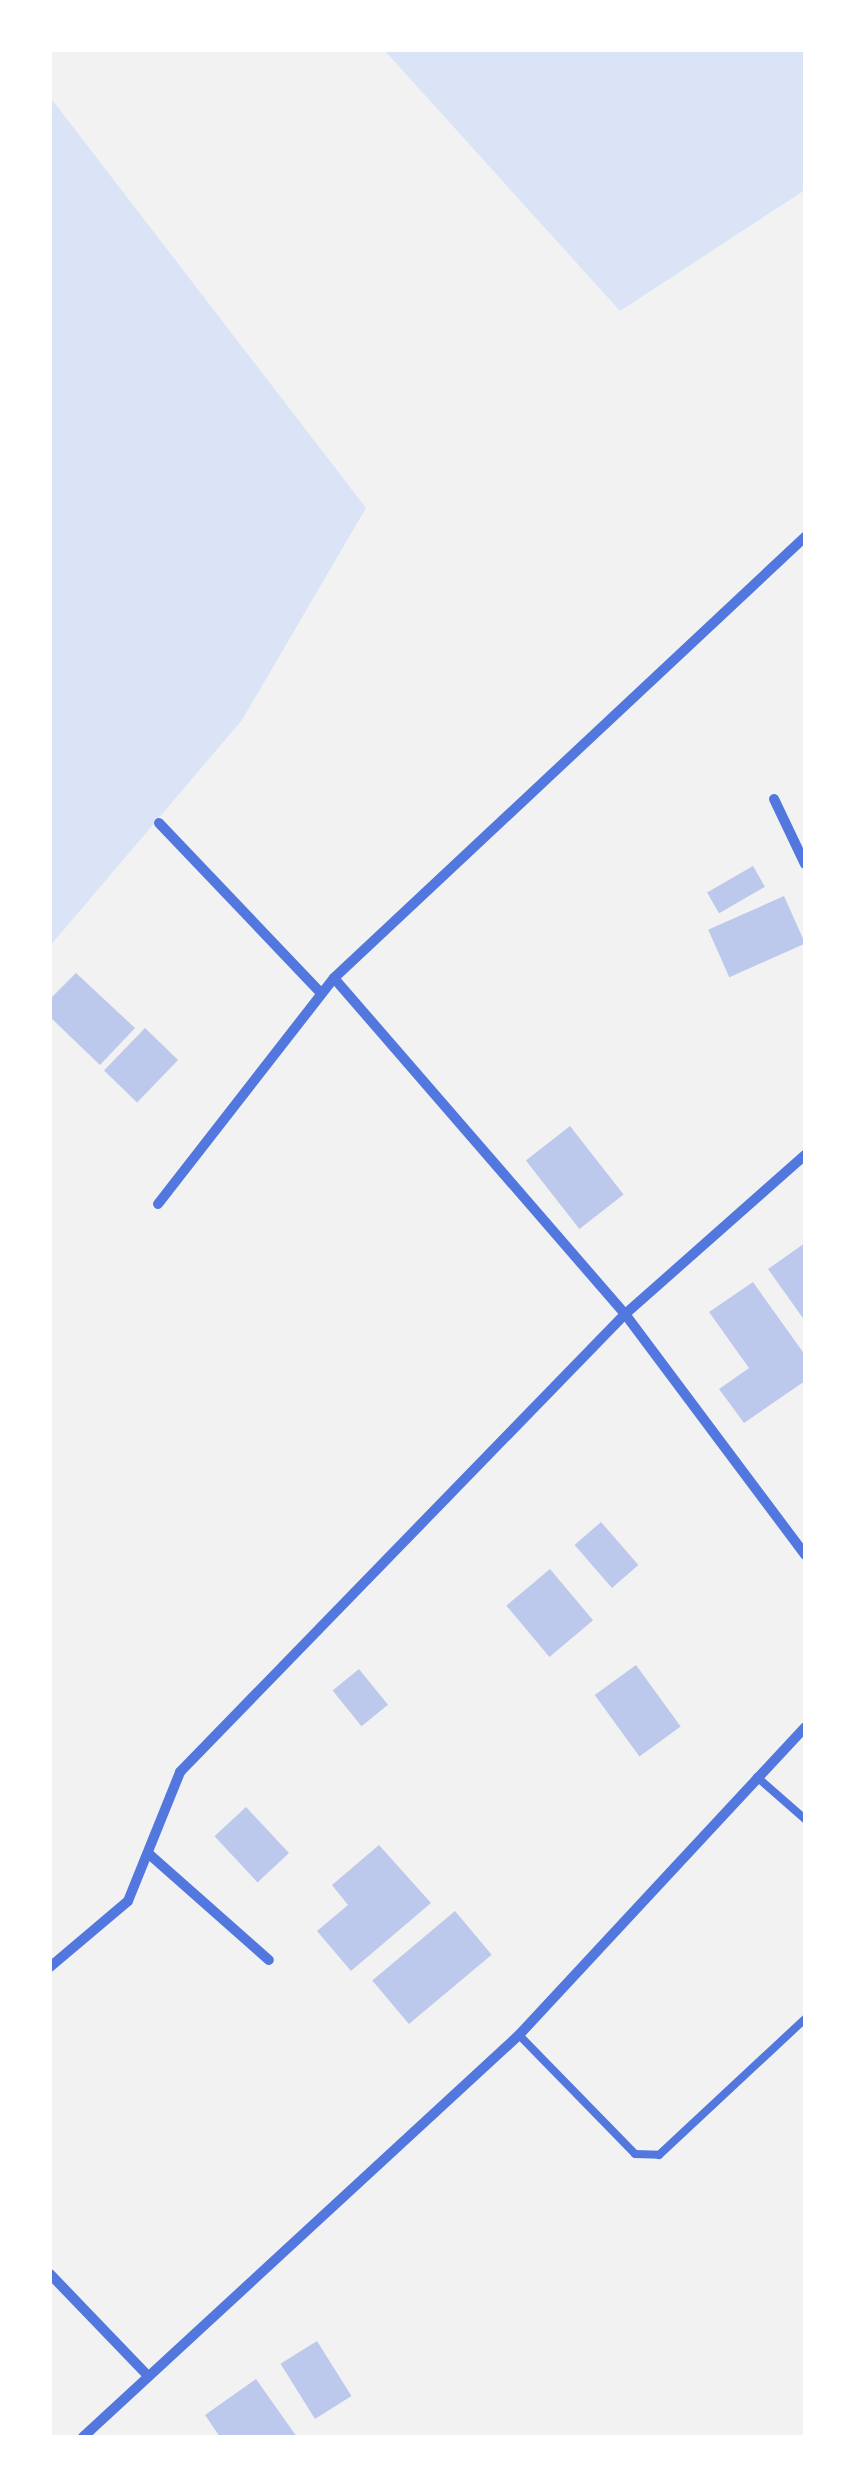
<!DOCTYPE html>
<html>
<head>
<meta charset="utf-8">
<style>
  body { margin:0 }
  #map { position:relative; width:855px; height:2487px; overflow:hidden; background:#f2f2f2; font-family:Signika,sans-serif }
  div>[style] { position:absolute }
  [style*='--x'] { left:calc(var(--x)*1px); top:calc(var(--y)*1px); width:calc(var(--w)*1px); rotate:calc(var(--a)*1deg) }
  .green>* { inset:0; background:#dbe4f7 }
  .building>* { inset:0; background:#bdc9ec; transform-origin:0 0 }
  .service>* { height:8px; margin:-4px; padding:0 4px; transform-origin:4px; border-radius:4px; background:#5277de }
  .minor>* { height:10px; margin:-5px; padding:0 5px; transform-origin:5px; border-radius:5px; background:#5277de }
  span { translate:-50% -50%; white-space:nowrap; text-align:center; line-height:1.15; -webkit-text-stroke:8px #fff; paint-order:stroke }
  .frame { position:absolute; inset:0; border:52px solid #fff; pointer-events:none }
</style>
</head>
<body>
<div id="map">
  <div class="green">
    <i style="clip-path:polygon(384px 50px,805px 50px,805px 190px,620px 311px)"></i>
    <i style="clip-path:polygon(50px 97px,366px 508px,242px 720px,50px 946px)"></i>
  </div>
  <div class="building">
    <i style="left:753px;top:866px;width:24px;height:53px;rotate:60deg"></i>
    <i style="left:784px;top:896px;width:52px;height:83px;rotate:66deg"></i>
    <i style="clip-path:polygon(76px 973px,135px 1028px,100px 1065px,50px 1017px,50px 999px)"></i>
    <i style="left:145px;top:1028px;width:46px;height:59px;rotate:44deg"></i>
    <i style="left:570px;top:1126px;width:87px;height:56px;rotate:52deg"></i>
    <i style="clip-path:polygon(805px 1243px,805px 1321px,768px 1269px)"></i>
    <i style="clip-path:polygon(753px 1282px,805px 1355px,805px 1381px,744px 1423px,719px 1389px,749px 1368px,709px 1312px)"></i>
    <i style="left:601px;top:1522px;width:57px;height:35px;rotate:49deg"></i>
    <i style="left:550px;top:1569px;width:67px;height:57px;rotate:50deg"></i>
    <i style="left:636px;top:1665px;width:76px;height:51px;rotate:54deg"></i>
    <i style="left:359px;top:1669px;width:46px;height:34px;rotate:51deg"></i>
    <i style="left:246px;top:1807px;width:63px;height:43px;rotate:47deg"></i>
    <i style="clip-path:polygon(379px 1845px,431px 1903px,351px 1971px,317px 1931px,348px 1905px,332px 1885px)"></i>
    <i style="left:455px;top:1911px;width:57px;height:108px;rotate:50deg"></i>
    <i style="left:317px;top:2341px;width:65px;height:43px;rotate:58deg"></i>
    <i style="clip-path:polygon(256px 2379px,297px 2437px,220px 2437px,205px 2415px)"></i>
  </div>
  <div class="service">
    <i style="--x:757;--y:1777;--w:64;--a:41.2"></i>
    <i style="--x:519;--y:2035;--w:166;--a:45.7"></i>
    <i style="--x:635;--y:2154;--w:24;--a:2"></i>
    <i style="--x:659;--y:2155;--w:200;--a:-43"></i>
  </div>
  <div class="minor">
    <i style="--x:774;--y:799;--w:72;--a:64.5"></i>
    <i style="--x:159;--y:823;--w:233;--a:46.4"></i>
    <i style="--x:805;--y:1155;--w:240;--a:138.5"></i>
    <i style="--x:625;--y:1314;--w:301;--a:53.2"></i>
    <i style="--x:158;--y:1204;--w:286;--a:-52.1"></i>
    <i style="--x:334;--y:978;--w:645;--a:-43.12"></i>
    <i style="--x:149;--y:1854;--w:160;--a:41.5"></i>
    <i style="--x:50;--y:1967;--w:102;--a:-40.2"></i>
    <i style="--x:128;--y:1901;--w:139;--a:-68"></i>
    <i style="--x:180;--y:1772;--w:639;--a:-45.82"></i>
    <i style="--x:625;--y:1314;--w:444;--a:-130.9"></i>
    <i style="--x:50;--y:2274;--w:141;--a:46.1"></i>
    <i style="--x:83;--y:2437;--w:593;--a:-42.68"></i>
    <i style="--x:519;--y:2035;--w:420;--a:-47.1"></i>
  </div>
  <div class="frame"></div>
</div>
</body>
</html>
